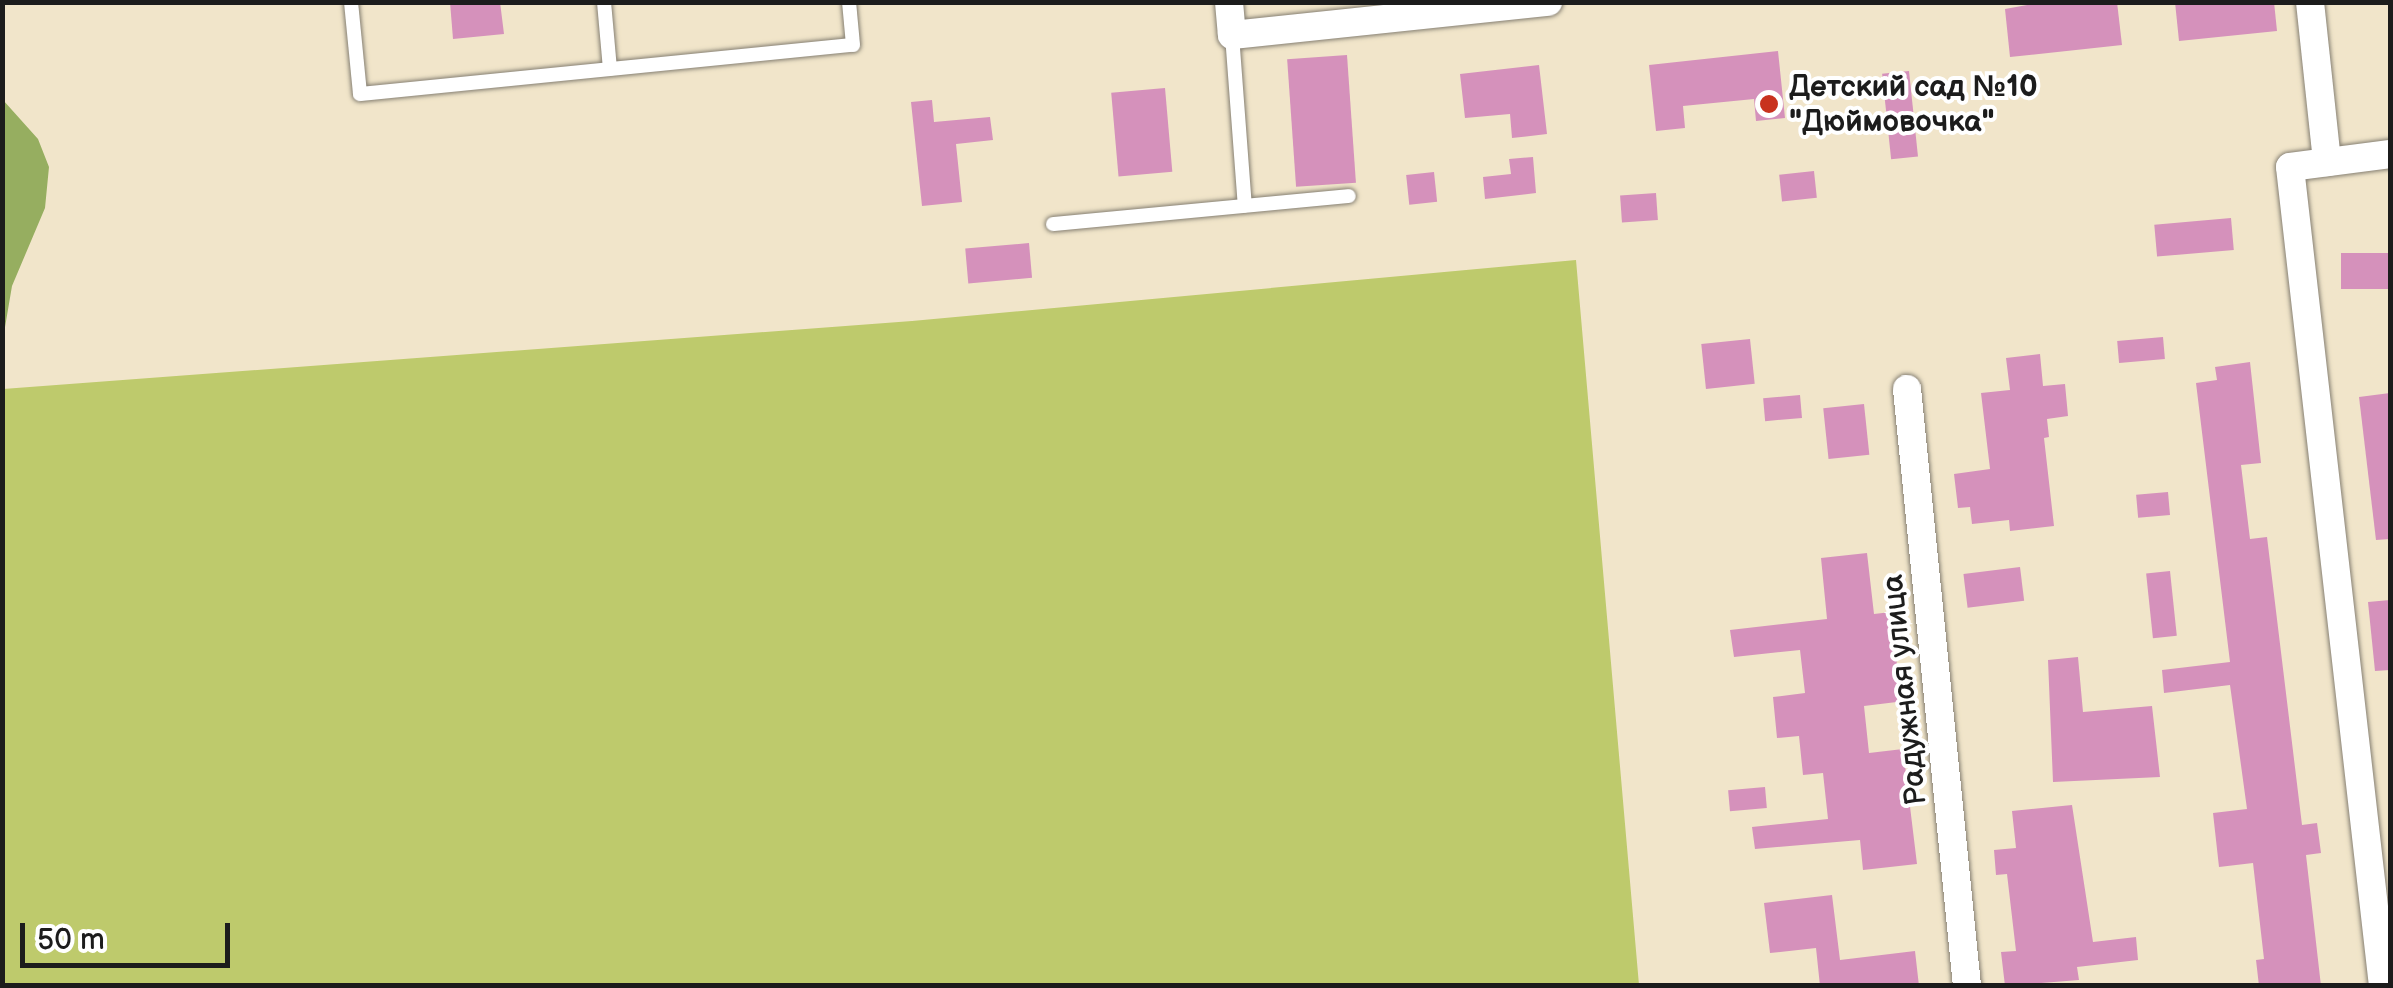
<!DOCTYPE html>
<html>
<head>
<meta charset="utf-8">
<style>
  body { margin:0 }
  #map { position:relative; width:2393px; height:988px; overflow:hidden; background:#f1e5ca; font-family:"Balsamiq Sans",sans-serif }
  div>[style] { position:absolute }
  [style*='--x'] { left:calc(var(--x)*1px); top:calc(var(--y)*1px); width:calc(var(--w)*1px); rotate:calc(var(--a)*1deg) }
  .green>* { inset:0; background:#beca6c }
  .forest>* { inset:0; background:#96ae60 }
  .building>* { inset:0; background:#d591bb; transform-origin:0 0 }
  .roads { filter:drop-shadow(0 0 2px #868073) drop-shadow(0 0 2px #868073) }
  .lane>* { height:14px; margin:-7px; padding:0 7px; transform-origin:7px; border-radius:7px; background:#fff }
  .street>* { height:28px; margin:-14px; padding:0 14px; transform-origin:14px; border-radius:14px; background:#fff }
  .dots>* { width:28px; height:28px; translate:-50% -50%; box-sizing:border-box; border:5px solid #fff; border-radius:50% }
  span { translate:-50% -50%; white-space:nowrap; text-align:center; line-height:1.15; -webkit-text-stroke:8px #fff; paint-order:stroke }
  .poi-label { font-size:30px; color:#1c1c1c; font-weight:700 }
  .left { translate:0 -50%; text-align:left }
  .street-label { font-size:30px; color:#1c1c1c }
  .frame { position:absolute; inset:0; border:5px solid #1c1c1c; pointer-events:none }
  .scale { position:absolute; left:20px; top:923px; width:210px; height:45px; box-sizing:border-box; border:5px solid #1c1c1c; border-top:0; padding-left:12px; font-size:30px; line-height:35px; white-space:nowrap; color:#1c1c1c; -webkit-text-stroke:8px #fff; paint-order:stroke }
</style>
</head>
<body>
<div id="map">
  <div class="green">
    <i style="clip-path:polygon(1576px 260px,1639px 985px,3px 985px,3px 389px,912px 321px)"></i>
  </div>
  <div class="forest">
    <i style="clip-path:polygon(3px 100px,38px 139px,49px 167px,45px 208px,12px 286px,3px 339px)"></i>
  </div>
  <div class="building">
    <i style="clip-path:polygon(450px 2px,500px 2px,504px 34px,453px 39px)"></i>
    <i style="clip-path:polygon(2043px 2px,2117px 2px,2122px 45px,2010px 57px,2005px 9px)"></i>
    <i style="clip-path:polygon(2175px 2px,2274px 2px,2277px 31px,2179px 41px)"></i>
    <i style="clip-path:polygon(1778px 51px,1785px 118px,1756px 121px,1754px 99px,1683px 106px,1685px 128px,1656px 131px,1649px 65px)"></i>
    <i style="left:1347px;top:55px;width:128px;height:60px;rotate:86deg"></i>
    <i style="clip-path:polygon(1539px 65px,1547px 134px,1512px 138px,1510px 114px,1465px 118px,1460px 74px)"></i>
    <i style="left:1909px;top:71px;width:86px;height:27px;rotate:84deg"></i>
    <i style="left:1165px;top:88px;width:84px;height:54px;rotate:85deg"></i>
    <i style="clip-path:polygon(932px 100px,934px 122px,990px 117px,993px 140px,956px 144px,962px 202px,922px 206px,911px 102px)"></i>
    <i style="clip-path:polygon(1533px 157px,1536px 193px,1485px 199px,1483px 177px,1511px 174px,1509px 159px)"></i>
    <i style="left:1814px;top:171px;width:27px;height:35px;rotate:84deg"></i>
    <i style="left:1434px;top:172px;width:30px;height:28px;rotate:84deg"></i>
    <i style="left:1656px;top:193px;width:27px;height:36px;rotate:86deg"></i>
    <i style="left:2231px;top:218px;width:32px;height:77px;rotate:85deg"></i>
    <i style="left:1029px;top:243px;width:35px;height:64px;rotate:85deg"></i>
    <i style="left:2390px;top:253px;width:36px;height:49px;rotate:90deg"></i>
    <i style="left:2163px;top:337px;width:22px;height:46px;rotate:85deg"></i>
    <i style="left:1750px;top:339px;width:45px;height:49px;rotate:84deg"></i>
    <i style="clip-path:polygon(2040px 354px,2043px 386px,2065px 384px,2068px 416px,2047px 419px,2049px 437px,2044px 438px,2054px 526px,2010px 531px,2009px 520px,1972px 524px,1970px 507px,1958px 508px,1954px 474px,1990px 469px,1981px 393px,2010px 390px,2006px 358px)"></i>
    <i style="clip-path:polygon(2250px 362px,2261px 463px,2241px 465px,2250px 539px,2267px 537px,2302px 825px,2317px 823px,2321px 853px,2306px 855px,2321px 986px,2259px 986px,2256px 960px,2264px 959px,2253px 863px,2219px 867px,2213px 813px,2247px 809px,2230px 685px,2164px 693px,2162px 670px,2230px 662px,2196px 383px,2217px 380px,2215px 367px)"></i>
    <i style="clip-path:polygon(2390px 393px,2390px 539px,2376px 540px,2359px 397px)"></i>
    <i style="left:1800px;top:395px;width:23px;height:37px;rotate:85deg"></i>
    <i style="left:1864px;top:404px;width:51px;height:41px;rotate:84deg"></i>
    <i style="left:2168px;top:492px;width:23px;height:32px;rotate:85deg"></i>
    <i style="clip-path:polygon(1867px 553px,1874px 614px,1891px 612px,1898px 674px,1910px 672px,1913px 700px,1864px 706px,1869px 753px,1903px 749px,1917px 864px,1863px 870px,1860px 840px,1755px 849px,1752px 827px,1828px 819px,1823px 773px,1803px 775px,1799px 736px,1777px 738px,1773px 697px,1805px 693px,1800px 650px,1734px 657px,1730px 630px,1827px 619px,1821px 558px)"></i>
    <i style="left:2020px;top:567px;width:34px;height:57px;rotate:83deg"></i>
    <i style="left:2170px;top:571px;width:65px;height:24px;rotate:84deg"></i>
    <i style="clip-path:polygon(2390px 600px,2390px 670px,2375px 671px,2368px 602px)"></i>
    <i style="clip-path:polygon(2078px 657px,2083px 712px,2152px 706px,2160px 777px,2053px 782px,2048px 660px)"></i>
    <i style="left:1765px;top:787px;width:21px;height:37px;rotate:85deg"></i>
    <i style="clip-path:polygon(2072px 805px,2093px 942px,2136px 937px,2138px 960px,2077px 967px,2079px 980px,2005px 986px,2001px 952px,2016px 951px,2007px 874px,1996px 875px,1994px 850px,2016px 848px,2012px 811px)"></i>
    <i style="clip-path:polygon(1832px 895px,1840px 960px,1915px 951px,1919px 986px,1820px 986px,1816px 948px,1770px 953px,1764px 903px)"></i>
  </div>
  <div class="roads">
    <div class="lane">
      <i style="--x:351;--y:2;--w:92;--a:84.4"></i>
      <i style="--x:360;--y:94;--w:495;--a:-5.7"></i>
      <i style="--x:853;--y:45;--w:43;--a:-95.3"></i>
      <i style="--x:604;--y:2;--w:67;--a:84.9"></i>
      <i style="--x:1232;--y:35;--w:171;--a:85.7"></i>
      <i style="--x:1053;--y:224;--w:297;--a:-5.4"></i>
    </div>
    <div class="street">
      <i style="--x:1229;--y:2;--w:33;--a:85"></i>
      <i style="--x:1232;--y:35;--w:318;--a:-6"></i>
      <i style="--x:2310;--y:2;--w:161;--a:83.9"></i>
      <i style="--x:1907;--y:389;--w:600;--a:84.26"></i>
      <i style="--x:2383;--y:986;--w:824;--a:-96.48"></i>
      <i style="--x:2290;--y:167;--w:101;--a:-7.4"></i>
    </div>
  </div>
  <div class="dots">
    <i style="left:1769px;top:104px;background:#c8321e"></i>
  </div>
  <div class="poi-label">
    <span class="left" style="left:1789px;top:104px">Детский сад №10<br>"Дюймовочка"</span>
  </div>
  <div class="street-label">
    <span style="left:1905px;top:690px;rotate:-96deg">Радужная улица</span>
  </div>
  <div class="frame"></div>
  <div class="scale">50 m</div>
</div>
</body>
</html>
